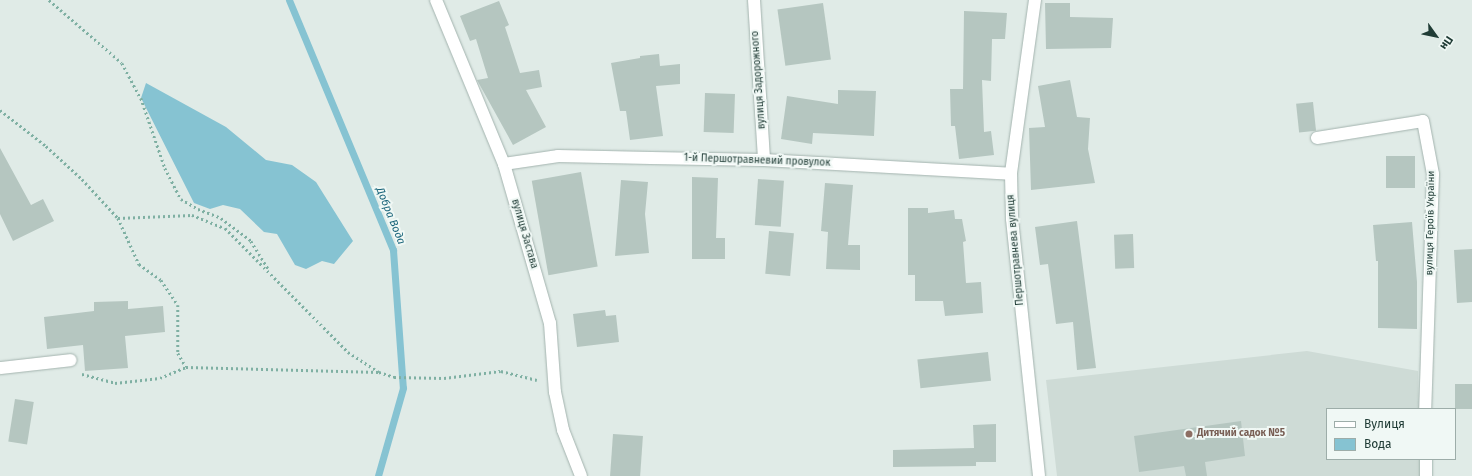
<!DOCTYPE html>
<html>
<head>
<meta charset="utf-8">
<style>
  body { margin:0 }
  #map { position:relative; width:1472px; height:476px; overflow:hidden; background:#e0ebe7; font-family:"Fira Sans",sans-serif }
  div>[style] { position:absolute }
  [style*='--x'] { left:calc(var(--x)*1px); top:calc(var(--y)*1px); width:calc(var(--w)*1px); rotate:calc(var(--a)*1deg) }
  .built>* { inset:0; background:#cedbd6 }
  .water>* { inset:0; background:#86c3d2 }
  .stream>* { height:7px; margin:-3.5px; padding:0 3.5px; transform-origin:3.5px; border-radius:3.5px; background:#86c3d2 }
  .building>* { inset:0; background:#b5c6c0; transform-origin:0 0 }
  .path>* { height:2.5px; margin-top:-1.25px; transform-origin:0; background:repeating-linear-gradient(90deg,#7fb0a3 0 2px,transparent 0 5px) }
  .roads { filter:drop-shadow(0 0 1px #a3b3ae) drop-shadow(0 0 1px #a3b3ae) }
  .minor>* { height:12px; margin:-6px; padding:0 6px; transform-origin:6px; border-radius:6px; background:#fff }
  .dots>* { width:11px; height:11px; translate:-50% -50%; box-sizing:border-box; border:2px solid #f0f8f5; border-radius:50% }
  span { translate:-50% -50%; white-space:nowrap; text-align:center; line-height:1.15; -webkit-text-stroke:4px #f0f8f5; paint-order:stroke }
  .street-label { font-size:10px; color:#203c36 }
  .education-label { font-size:10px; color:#785e54; font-weight:700 }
  .left { translate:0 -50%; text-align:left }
  .water-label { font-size:11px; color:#196479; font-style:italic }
  .legend { position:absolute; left:1326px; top:408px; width:130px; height:52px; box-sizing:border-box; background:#f0f8f5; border:1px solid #9dada9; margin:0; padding:5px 7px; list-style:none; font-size:12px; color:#203c36 }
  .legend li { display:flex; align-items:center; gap:8px; height:20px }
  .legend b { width:20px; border:1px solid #9dada9 }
  .north { position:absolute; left:1416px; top:16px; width:40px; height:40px; -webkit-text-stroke:3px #f0f8f5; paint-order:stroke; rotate:123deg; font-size:11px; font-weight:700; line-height:16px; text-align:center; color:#203c36 }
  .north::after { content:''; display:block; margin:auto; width:14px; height:18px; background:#203c36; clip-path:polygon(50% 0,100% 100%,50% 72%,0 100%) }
</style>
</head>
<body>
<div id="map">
  <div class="built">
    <i style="clip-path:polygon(1307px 351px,1418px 371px,1419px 409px,1327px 409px,1327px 459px,1420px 459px,1420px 476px,1057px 476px,1046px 380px)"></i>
  </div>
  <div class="water">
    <i style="clip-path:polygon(146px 83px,226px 127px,266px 160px,292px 165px,316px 182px,353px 241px,334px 264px,322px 261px,306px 269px,295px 265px,277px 234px,264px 232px,240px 209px,223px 205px,210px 209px,194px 203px,141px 98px)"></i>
  </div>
  <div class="stream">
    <i style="--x:289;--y:0;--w:271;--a:67.4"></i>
    <i style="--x:393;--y:250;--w:138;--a:85.9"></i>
    <i style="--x:403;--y:388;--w:91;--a:105.9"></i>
  </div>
  <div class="building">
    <i style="clip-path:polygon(499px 1px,509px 25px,505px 27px,520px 73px,539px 70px,542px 87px,526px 90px,546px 127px,513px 145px,477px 80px,488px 78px,476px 39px,470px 41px,460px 16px)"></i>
    <i style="left:823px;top:3px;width:57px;height:46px;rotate:82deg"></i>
    <i style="clip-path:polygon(1045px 3px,1070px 3px,1070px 17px,1113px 18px,1111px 48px,1046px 49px)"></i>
    <i style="clip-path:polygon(964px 11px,1007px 13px,1005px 39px,992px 39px,991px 81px,982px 80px,984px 132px,991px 131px,994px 155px,959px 159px,955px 126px,951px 126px,950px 89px,963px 89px)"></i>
    <i style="clip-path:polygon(659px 54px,660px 66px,680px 64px,680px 84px,656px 86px,663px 136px,630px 140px,626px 111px,620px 111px,611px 63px,640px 58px,640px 56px)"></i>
    <i style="clip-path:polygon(1070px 80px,1077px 117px,1090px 118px,1088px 149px,1095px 183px,1031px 190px,1029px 128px,1045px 127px,1038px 86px)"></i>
    <i style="clip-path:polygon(838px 90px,876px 91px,874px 136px,813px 133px,812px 144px,781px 139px,787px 96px,838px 104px)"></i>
    <i style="left:705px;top:93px;width:30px;height:39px;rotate:2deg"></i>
    <i style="left:1313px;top:102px;width:29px;height:17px;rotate:84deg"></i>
    <i style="clip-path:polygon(0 148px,31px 205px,43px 199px,54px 221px,13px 241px,0 214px)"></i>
    <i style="left:1415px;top:156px;width:32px;height:29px;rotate:90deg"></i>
    <i style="left:581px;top:172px;width:96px;height:50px;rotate:80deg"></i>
    <i style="clip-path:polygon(692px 177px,718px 178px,716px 238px,725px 238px,725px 259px,692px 259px)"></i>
    <i style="left:758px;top:179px;width:26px;height:46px;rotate:4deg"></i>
    <i style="clip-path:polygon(621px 180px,648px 182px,645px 214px,649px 253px,615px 256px)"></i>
    <i style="clip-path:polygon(825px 183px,853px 185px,848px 245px,860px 245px,860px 270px,826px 269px,828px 232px,821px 231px)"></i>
    <i style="clip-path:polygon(908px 208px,928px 208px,928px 213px,954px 210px,955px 219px,962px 219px,966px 241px,963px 242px,966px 283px,981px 282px,983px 313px,945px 316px,943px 301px,915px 301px,915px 275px,908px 275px)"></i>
    <i style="clip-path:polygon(1077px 221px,1096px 368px,1077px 370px,1073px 322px,1056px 324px,1048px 264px,1040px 265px,1035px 227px)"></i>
    <i style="clip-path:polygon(1412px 222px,1417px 282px,1417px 329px,1378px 328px,1378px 261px,1376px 261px,1373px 225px)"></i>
    <i style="left:769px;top:231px;width:25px;height:43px;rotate:5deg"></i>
    <i style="left:1133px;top:234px;width:34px;height:19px;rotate:88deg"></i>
    <i style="clip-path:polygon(1472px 249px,1472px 302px,1457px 303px,1454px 250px)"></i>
    <i style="clip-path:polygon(128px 301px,128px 309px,163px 306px,165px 332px,125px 336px,128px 368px,85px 371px,83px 345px,47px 349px,44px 317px,94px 311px,94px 302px)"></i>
    <i style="clip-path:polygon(605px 310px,606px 316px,616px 315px,619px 342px,577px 347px,573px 314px)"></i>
    <i style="left:988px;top:352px;width:29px;height:71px;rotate:84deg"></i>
    <i style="left:1455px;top:384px;width:17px;height:25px"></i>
    <i style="left:15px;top:399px;width:19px;height:43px;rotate:9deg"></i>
    <i style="clip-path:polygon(1241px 421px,1245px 456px,1205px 462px,1207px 476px,1186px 476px,1184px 466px,1139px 472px,1134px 436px)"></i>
    <i style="clip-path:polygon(996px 424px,996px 462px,976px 462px,976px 466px,893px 467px,893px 450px,974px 448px,973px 425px)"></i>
    <i style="left:613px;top:434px;width:30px;height:42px;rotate:4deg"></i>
  </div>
  <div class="path">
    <i style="--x:49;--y:0;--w:96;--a:40.8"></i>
    <i style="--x:122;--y:63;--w:40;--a:62"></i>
    <i style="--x:141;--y:98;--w:74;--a:71.1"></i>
    <i style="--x:165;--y:168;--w:35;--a:63"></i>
    <i style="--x:181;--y:199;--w:20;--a:30"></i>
    <i style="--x:198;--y:209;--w:25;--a:21"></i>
    <i style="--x:221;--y:218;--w:38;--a:37"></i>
    <i style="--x:251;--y:241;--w:34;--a:58"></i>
    <i style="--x:0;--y:110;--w:58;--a:38"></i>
    <i style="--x:46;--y:146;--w:49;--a:42.5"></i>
    <i style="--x:82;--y:179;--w:53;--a:47.3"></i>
    <i style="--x:118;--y:218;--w:51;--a:65.5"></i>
    <i style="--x:139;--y:264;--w:27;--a:36"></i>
    <i style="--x:161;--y:280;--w:30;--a:56"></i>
    <i style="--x:178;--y:305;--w:48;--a:90"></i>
    <i style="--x:178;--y:353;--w:16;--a:60"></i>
    <i style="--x:186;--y:367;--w:193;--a:1.5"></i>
    <i style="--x:118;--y:218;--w:74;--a:-2.3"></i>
    <i style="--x:192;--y:215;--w:35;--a:22"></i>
    <i style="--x:225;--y:228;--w:175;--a:45.2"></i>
    <i style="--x:348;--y:352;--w:37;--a:33"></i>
    <i style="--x:379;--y:372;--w:16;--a:18"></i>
    <i style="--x:394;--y:377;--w:50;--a:1.1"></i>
    <i style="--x:444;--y:378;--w:57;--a:-7"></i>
    <i style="--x:501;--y:371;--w:37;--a:14"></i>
    <i style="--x:82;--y:374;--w:34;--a:15"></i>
    <i style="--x:115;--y:383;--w:45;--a:-6.3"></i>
    <i style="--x:160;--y:378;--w:28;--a:-23"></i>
  </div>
  <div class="roads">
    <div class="minor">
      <i style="--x:436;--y:0;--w:178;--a:67.5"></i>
      <i style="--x:504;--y:164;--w:166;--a:73.9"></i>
      <i style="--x:550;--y:323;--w:69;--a:85.9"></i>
      <i style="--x:555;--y:392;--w:39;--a:78"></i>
      <i style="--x:563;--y:430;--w:49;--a:68.6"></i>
      <i style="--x:754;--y:0;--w:160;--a:86.4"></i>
      <i style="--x:1035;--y:0;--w:176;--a:97.9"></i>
      <i style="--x:1011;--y:174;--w:45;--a:88.7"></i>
      <i style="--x:1012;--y:219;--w:258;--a:84"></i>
      <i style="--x:1317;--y:138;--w:107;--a:-9.1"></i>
      <i style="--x:1423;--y:121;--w:54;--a:79.3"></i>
      <i style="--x:1433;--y:174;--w:235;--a:91.9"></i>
      <i style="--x:504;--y:164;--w:55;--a:-8.4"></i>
      <i style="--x:558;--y:156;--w:93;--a:1.2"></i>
      <i style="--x:651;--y:158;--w:113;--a:1"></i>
      <i style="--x:764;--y:160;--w:247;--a:3.2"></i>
      <i style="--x:0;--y:368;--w:71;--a:-6.4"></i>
      <i style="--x:1426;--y:459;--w:17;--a:90"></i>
    </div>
  </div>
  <div class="dots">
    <i style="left:1189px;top:434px;background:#8d6e63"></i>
  </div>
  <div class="street-label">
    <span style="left:759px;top:80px;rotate:-94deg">вулиця Задорожного</span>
    <span style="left:757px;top:161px;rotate:2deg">1-й Першотравневий провулок</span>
    <span style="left:1431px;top:223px;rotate:-89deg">вулиця Героїв України</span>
    <span style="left:524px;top:234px;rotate:74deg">вулиця Застава</span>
    <span style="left:1016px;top:250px;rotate:-95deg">Першотравнева вулиця</span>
  </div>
  <div class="education-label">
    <span class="left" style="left:1197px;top:434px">Дитячий садок №5</span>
  </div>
  <div class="water-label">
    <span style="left:390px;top:216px;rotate:68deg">Добра Вода</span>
  </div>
  <ul class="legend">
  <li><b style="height:5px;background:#fff"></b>Вулиця</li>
  <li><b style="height:11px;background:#86c3d2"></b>Вода</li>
  </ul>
  <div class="north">Пн</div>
</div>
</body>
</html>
